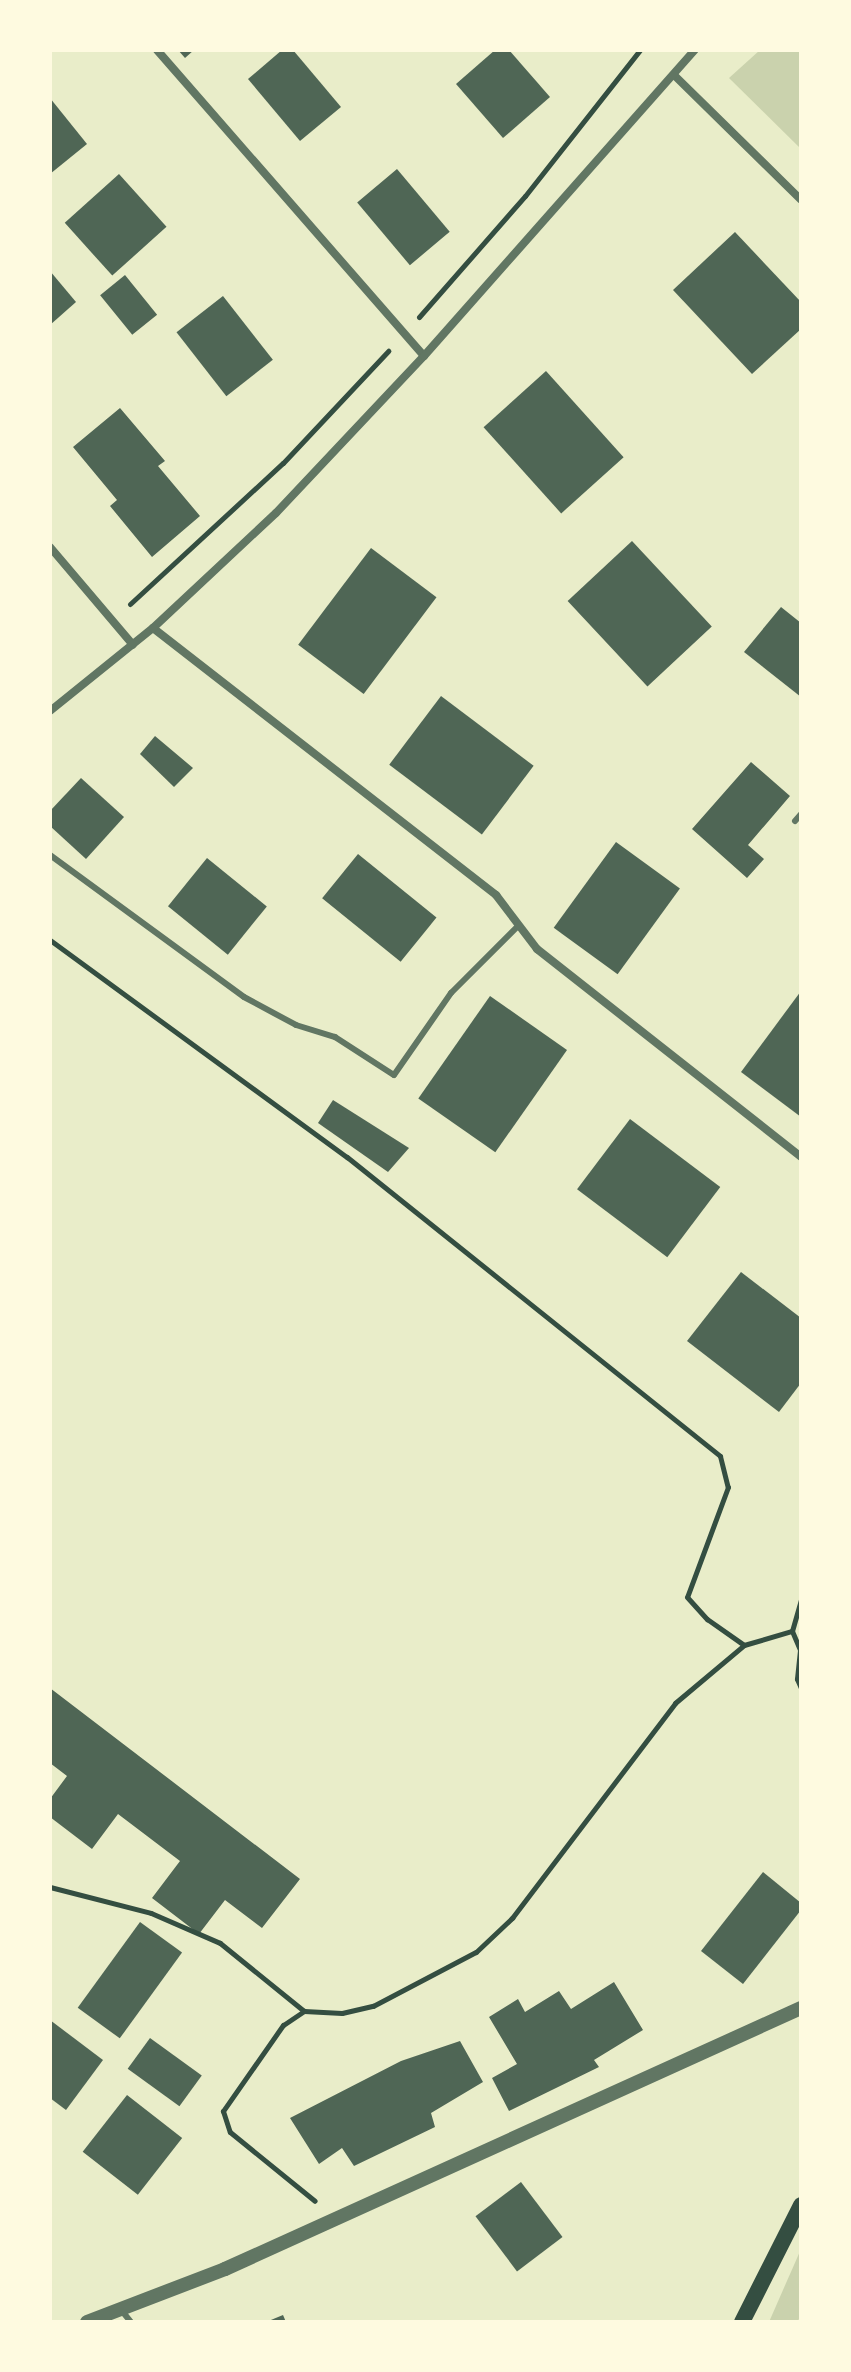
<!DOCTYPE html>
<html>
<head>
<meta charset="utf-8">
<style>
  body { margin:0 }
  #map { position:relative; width:851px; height:2372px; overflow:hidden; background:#e9edc9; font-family:"PT Sans Narrow",sans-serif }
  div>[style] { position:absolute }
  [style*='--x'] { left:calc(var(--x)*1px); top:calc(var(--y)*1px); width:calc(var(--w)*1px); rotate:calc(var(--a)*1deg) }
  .green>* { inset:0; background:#cad2ad }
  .building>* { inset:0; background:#4f6655; transform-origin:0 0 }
  .path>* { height:5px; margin:-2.5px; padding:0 2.5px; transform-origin:2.5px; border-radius:2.5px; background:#344e41 }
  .service>* { height:6px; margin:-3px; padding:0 3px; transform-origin:3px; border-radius:3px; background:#617663 }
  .minor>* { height:8px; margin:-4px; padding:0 4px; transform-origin:4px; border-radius:4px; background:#617663 }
  .tertiary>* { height:14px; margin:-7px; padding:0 7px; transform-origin:7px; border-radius:7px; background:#617663 }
  .secondary>* { height:16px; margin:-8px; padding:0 8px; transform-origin:8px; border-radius:8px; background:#344e41 }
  span { translate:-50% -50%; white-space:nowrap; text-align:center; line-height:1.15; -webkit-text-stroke:6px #fefae0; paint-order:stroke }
  .frame { position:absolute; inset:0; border:52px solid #fefae0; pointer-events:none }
</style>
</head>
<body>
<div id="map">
  <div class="green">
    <i style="clip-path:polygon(760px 50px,801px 50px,801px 149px,729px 78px)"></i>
    <i style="clip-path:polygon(801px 2249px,801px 2316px,797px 2322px,769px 2322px)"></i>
  </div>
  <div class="building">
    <i style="clip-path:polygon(178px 50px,194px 50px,185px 58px)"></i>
    <i style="clip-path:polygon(282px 50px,293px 50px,341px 107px,300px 141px,248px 79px)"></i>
    <i style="clip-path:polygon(495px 50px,509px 50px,550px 97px,503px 138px,456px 84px)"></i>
    <i style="clip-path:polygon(50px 98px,87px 144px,50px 174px)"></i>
    <i style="left:397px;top:169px;width:82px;height:52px;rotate:50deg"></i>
    <i style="left:119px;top:174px;width:71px;height:73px;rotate:48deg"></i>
    <i style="clip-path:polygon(735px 232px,801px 302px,801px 329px,752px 374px,673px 290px)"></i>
    <i style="clip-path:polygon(50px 271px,76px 302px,50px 325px)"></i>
    <i style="left:125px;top:275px;width:51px;height:32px;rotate:51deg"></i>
    <i style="left:223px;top:296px;width:81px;height:59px;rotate:52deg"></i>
    <i style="left:546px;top:371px;width:116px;height:84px;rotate:48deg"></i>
    <i style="clip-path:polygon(120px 408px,165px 461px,158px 466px,200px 516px,152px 557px,110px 506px,117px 500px,73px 447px)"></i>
    <i style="left:632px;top:541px;width:117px;height:88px;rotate:47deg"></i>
    <i style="left:371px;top:548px;width:82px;height:121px;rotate:37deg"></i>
    <i style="clip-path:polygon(781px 607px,801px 623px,801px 697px,744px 652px)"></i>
    <i style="left:441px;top:696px;width:116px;height:86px;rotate:37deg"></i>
    <i style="clip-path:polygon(155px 736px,193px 768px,174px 787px,140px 754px)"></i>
    <i style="clip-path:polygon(751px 762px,790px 796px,748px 845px,764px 859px,747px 878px,692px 829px)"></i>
    <i style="clip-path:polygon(81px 778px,124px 817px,86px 859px,50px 826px,50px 811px)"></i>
    <i style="left:616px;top:842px;width:79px;height:106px;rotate:36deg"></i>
    <i style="left:358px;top:854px;width:101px;height:57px;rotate:39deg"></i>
    <i style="left:207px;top:858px;width:77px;height:62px;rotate:39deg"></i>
    <i style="clip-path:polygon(801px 991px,801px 1117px,741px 1072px)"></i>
    <i style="left:490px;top:996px;width:94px;height:125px;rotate:35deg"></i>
    <i style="clip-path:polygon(333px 1100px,409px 1148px,388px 1172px,318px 1123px)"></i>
    <i style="left:630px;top:1119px;width:113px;height:88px;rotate:37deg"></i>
    <i style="clip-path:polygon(741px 1272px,801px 1318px,801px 1383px,779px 1412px,687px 1341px)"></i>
    <i style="clip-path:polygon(50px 1688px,300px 1879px,262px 1928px,225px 1900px,199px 1934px,152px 1898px,180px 1861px,118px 1814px,92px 1849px,50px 1817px,50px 1799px,67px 1776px,50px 1763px)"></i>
    <i style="clip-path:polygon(763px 1872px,801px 1903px,801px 1910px,743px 1984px,701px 1951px)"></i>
    <i style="left:140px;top:1922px;width:52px;height:106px;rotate:36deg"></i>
    <i style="clip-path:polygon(614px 1982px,643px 2030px,594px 2060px,599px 2067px,509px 2111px,492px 2078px,517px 2064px,489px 2017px,518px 1999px,525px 2012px,559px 1991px,571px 2009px)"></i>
    <i style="clip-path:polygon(50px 2020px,103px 2060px,66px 2110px,50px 2098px)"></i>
    <i style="left:150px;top:2038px;width:64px;height:38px;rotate:36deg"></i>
    <i style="clip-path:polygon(460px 2041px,483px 2082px,431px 2113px,435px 2127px,354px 2166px,342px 2148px,319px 2164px,290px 2118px,401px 2061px)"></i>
    <i style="left:127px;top:2095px;width:70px;height:72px;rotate:38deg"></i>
    <i style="left:521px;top:2182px;width:69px;height:57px;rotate:53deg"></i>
    <i style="clip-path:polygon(283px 2315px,286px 2322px,266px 2322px)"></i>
  </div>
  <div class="path">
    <i style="--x:419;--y:317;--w:161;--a:-48.8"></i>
    <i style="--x:525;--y:196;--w:186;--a:-51.8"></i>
    <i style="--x:130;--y:604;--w:208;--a:-42.7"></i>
    <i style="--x:283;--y:463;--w:154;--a:-46.8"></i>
    <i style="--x:50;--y:940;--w:368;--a:36.2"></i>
    <i style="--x:347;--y:1157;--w:478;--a:38.7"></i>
    <i style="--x:720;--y:1456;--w:32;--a:76"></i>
    <i style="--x:728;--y:1487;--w:117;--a:110.4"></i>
    <i style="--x:687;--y:1597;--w:30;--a:48"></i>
    <i style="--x:707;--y:1619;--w:45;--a:35.1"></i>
    <i style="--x:792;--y:1631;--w:21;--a:67"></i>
    <i style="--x:800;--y:1650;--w:29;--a:96"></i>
    <i style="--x:797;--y:1679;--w:10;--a:66"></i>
    <i style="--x:50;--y:1887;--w:104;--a:14.4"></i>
    <i style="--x:151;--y:1913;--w:75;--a:23.5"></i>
    <i style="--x:220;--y:1943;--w:108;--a:39"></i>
    <i style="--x:304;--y:2011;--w:38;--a:3"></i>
    <i style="--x:342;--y:2013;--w:32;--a:-13"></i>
    <i style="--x:373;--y:2006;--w:116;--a:-27.7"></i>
    <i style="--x:476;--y:1952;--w:50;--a:-43.4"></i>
    <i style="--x:512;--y:1918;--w:270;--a:-52.8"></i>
    <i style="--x:675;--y:1703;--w:90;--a:-40"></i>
    <i style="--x:744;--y:1645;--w:50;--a:-16.3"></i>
    <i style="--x:792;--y:1631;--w:33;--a:-74"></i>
    <i style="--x:304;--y:2011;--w:25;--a:146"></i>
    <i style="--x:283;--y:2025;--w:105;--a:124.9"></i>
    <i style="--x:223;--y:2111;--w:22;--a:72"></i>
    <i style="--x:230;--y:2132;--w:109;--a:39.1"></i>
  </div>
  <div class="service">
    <i style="--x:795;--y:821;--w:9;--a:-49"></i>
    <i style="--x:50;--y:855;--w:240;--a:36.2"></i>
    <i style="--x:244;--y:997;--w:59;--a:28.3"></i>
    <i style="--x:296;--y:1025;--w:41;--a:17.1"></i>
    <i style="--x:335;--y:1037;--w:70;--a:32.8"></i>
    <i style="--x:394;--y:1075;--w:100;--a:-55.2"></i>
    <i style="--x:451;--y:993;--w:96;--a:-45"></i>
    <i style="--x:122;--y:2311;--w:14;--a:51"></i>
  </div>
  <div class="minor">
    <i style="--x:157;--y:50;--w:406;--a:48.9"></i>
    <i style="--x:674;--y:75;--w:178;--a:44.5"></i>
    <i style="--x:50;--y:547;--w:128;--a:49.7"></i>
    <i style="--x:153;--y:628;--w:435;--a:37.9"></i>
    <i style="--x:496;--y:895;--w:68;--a:52.8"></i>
    <i style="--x:537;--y:949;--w:336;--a:38.2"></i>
    <i style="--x:50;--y:711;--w:132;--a:-38.9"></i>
    <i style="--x:153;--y:628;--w:168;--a:-43.1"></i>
    <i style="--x:276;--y:513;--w:216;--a:-46.7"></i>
    <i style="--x:424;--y:356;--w:409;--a:-48.5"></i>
  </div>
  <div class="tertiary">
    <i style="--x:87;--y:2322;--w:148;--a:-21"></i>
    <i style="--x:225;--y:2269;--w:632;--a:-24.38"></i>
  </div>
  <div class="secondary">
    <i style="--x:742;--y:2322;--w:131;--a:-63.2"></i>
  </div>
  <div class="frame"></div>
</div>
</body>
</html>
